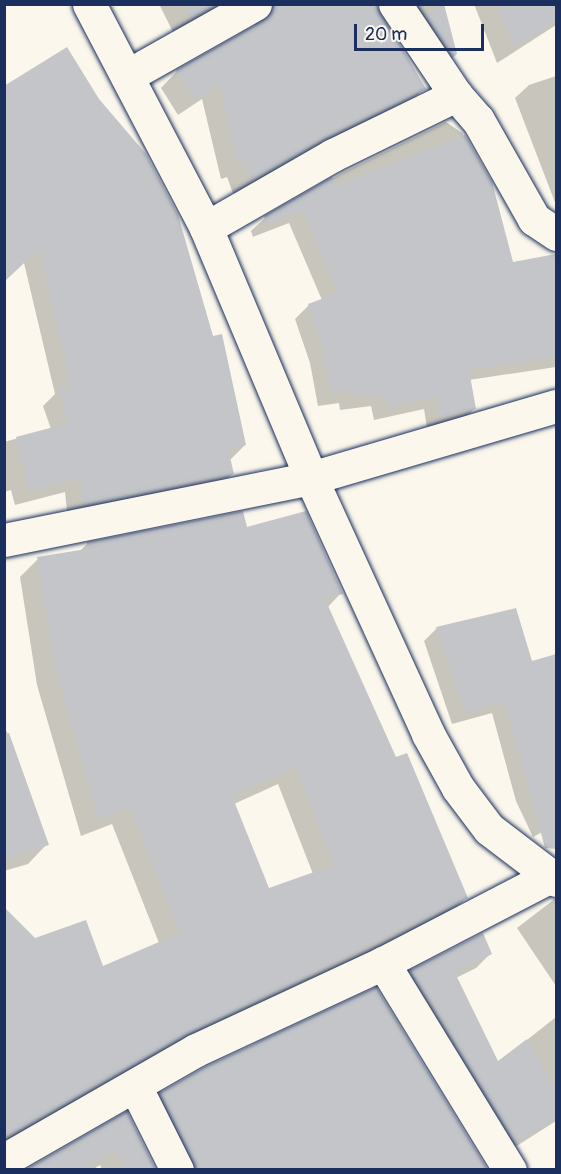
<!DOCTYPE html>
<html>
<head>
<meta charset="utf-8">
<style>
  body { margin:0 }
  #map { position:relative; width:561px; height:1174px; overflow:hidden; background:#fbf7ec; font-family:Pangolin,sans-serif }
  div>[style] { position:absolute }
  [style*='--x'] { left:calc(var(--x)*1px); top:calc(var(--y)*1px); width:calc(var(--w)*1px); rotate:calc(var(--a)*1deg) }
  .shadow>* { inset:0; background:#0003 }
  .building>* { inset:0; background:#c3c5c9 }
  .roads { filter:drop-shadow(0 0 2px #1b2f5e) drop-shadow(0 0 2px #1b2f5e) }
  .minor>* { height:33px; margin:-16.5px; padding:0 16.5px; transform-origin:16.5px; border-radius:16.5px; background:#fbf7ec }
  span { translate:-50% -50%; white-space:nowrap; text-align:center; line-height:1.15; -webkit-text-stroke:4.5px #fbf7ec; paint-order:stroke }
  .frame { position:absolute; inset:0; border:6px solid #1b2f5e; pointer-events:none }
  .scale { position:absolute; left:354px; top:24px; width:130px; height:27px; box-sizing:border-box; border:3px solid #1b2f5e; border-top:0; padding-left:8px; font-size:18px; line-height:21px; white-space:nowrap; color:#1b2f5e; -webkit-text-stroke:4px #fbf7ec; paint-order:stroke }
</style>
</head>
<body>
<div id="map">
  <div class="shadow">
    <i style="clip-path:polygon(159px 4px,227px 4px,174px 34px)"></i>
    <i style="clip-path:polygon(248px 4px,377px 4px,378px 14px,424px 88px,408px 105px,234px 196px,227px 177px,221px 179px,202px 99px,178px 115px,161px 88px,177px 71px,255px 27px,255px 12px)"></i>
    <i style="clip-path:polygon(387px 4px,443px 4px,456px 54px,439px 71px)"></i>
    <i style="clip-path:polygon(474px 4px,556px 4px,556px 25px,497px 63px)"></i>
    <i style="clip-path:polygon(556px 76px,556px 205px,515px 98px,529px 85px)"></i>
    <i style="clip-path:polygon(4px 88px,245px 445px,229px 461px,232px 474px,217px 489px,68px 520px,65px 492px,15px 505px,11px 490px,4px 492px,4px 442px,51px 429px,43px 406px,55px 394px,24px 263px)"></i>
    <i style="clip-path:polygon(446px 122px,462px 133px,490px 183px,512px 264px,556px 255px,556px 367px,469px 380px,474px 409px,461px 422px,427px 428px,424px 409px,374px 420px,371px 406px,340px 410px,339px 403px,318px 406px,310px 363px,295px 319px,309px 305px,322px 300px,289px 223px,253px 237px,251px 231px,265px 218px,342px 173px)"></i>
    <i style="clip-path:polygon(evenodd,245px 529px,341px 593px,327px 608px,395px 759px,466px 898px,448px 915px,4px 1145px,4px 983px,102px 968px,159px 943px,112px 824px,81px 836px,37px 685px,20px 577px,38px 559px,79px 552px,87px 544px,245px 529px,278px 784px,313px 874px,268px 890px,234px 804px,278px 784px)"></i>
    <i style="clip-path:polygon(437px 628px,531px 663px,555px 656px,556px 825px,533px 837px,516px 801px,492px 713px,452px 724px,424px 641px)"></i>
    <i style="clip-path:polygon(4px 724px,47px 844px,28px 864px,4px 871px)"></i>
    <i style="clip-path:polygon(556px 898px,556px 986px,517px 928px)"></i>
    <i style="clip-path:polygon(482px 935px,490px 954px,476px 968px,456px 978px,498px 1063px,556px 1017px,556px 1121px,501px 1156px,396px 986px,410px 972px)"></i>
    <i style="clip-path:polygon(160px 1094px,486px 1170px,174px 1170px,144px 1110px)"></i>
    <i style="clip-path:polygon(126px 1113px,154px 1170px,102px 1170px,100px 1165px,92px 1170px,28px 1170px)"></i>
  </div>
  <div class="building">
    <i style="clip-path:polygon(184px 4px,216px 4px,191px 19px)"></i>
    <i style="clip-path:polygon(274px 4px,376px 4px,426px 89px,325px 138px,251px 181px,244px 161px,237px 163px,219px 84px,195px 100px,176px 70px,264px 20px)"></i>
    <i style="clip-path:polygon(441px 4px,444px 4px,457px 54px,453px 57px,425px 15px)"></i>
    <i style="clip-path:polygon(497px 4px,556px 4px,556px 21px,514px 47px)"></i>
    <i style="clip-path:polygon(67px 47px,99px 99px,146px 154px,178px 215px,213px 336px,222px 334px,246px 445px,228px 449px,234px 474px,83px 505px,80px 478px,30px 491px,16px 437px,69px 423px,58px 389px,71px 385px,39px 249px,4px 282px,4px 86px)"></i>
    <i style="clip-path:polygon(465px 135px,492px 182px,513px 262px,556px 254px,556px 356px,469px 370px,476px 409px,441px 416px,437px 396px,388px 407px,385px 393px,353px 397px,352px 390px,331px 393px,323px 348px,308px 304px,338px 293px,303px 211px,267px 224px,264px 216px,332px 177px,336px 185px)"></i>
    <i style="clip-path:polygon(evenodd,243px 511px,247px 527px,306px 511px,343px 594px,325px 599px,396px 757px,407px 753px,468px 898px,187px 1034px,4px 1138px,4px 907px,35px 938px,86px 920px,103px 966px,180px 933px,130px 807px,98px 819px,55px 667px,37px 557px,87px 549px,87px 542px,243px 511px,296px 767px,334px 865px,269px 888px,232px 796px,296px 767px)"></i>
    <i style="clip-path:polygon(516px 608px,532px 661px,556px 654px,556px 849px,545px 848px,505px 701px,465px 712px,436px 627px)"></i>
    <i style="clip-path:polygon(9px 733px,49px 845px,4px 859px,4px 734px)"></i>
    <i style="clip-path:polygon(483px 933px,492px 954px,455px 973px,498px 1061px,527px 1039px,556px 1090px,556px 1119px,515px 1143px,410px 970px)"></i>
    <i style="clip-path:polygon(376px 987px,488px 1170px,195px 1170px,159px 1093px,205px 1067px)"></i>
    <i style="clip-path:polygon(127px 1111px,156px 1170px,126px 1170px,116px 1150px,81px 1170px,25px 1170px)"></i>
  </div>
  <div class="roads">
    <div class="minor">
      <i style="--x:89;--y:4;--w:253;--a:62.4"></i>
      <i style="--x:206;--y:228;--w:271;--a:67.2"></i>
      <i style="--x:311;--y:478;--w:281;--a:65.4"></i>
      <i style="--x:428;--y:734;--w:62;--a:60.9"></i>
      <i style="--x:458;--y:788;--w:51;--a:52.9"></i>
      <i style="--x:489;--y:829;--w:84;--a:37.3"></i>
      <i style="--x:395;--y:4;--w:110;--a:56.2"></i>
      <i style="--x:456;--y:95;--w:33;--a:49"></i>
      <i style="--x:478;--y:120;--w:114;--a:60.5"></i>
      <i style="--x:534;--y:219;--w:27;--a:34"></i>
      <i style="--x:127;--y:76;--w:147;--a:-29.4"></i>
      <i style="--x:206;--y:228;--w:146;--a:-29.9"></i>
      <i style="--x:333;--y:155;--w:137;--a:-26"></i>
      <i style="--x:4;--y:540;--w:313;--a:-11.4"></i>
      <i style="--x:311;--y:478;--w:255;--a:-16.4"></i>
      <i style="--x:383;--y:963;--w:243;--a:58.5"></i>
      <i style="--x:135;--y:1086;--w:94;--a:63.4"></i>
      <i style="--x:4;--y:1160;--w:221;--a:-29.8"></i>
      <i style="--x:196;--y:1050;--w:206;--a:-24.9"></i>
      <i style="--x:383;--y:963;--w:189;--a:-27.4"></i>
    </div>
  </div>
  <div class="frame"></div>
  <div class="scale">20 m</div>
</div>
</body>
</html>
